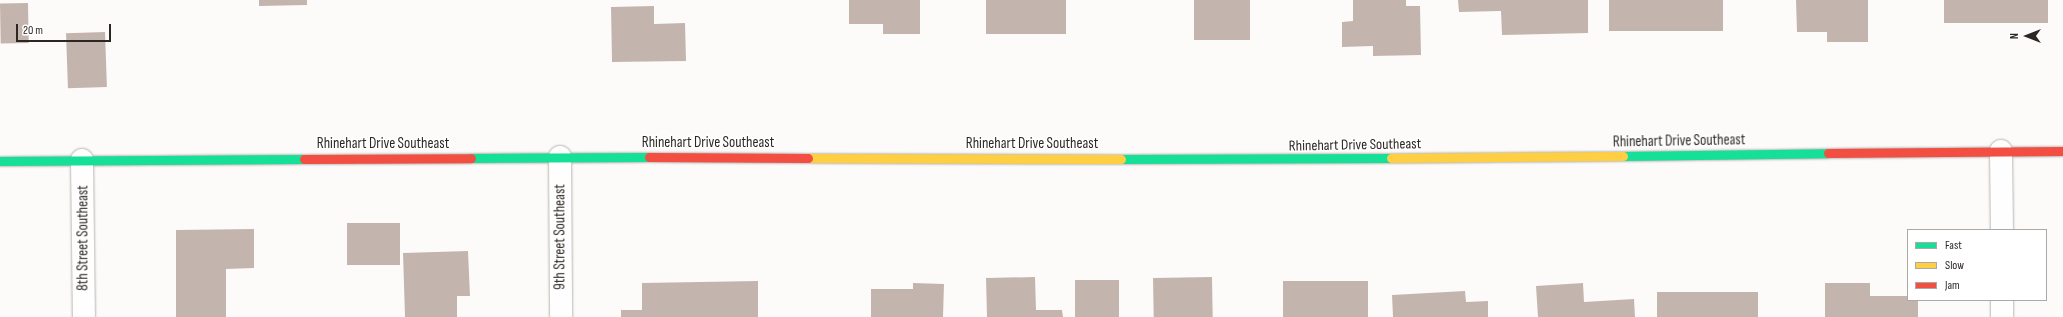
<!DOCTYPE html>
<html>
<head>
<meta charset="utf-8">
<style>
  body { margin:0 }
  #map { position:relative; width:2063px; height:317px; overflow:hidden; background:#fdfbfa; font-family:"Sofia Sans Condensed",sans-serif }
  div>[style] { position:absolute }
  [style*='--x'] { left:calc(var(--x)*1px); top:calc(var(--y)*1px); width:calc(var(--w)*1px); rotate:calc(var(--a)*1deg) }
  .building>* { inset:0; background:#c3b5ae; transform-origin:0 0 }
  .roads { filter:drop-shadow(0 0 1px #b8b5b2) drop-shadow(0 0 1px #b8b5b2) }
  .street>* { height:22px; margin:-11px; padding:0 11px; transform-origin:11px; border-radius:11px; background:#fffefe }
  .fast>* { height:9px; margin:-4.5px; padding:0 4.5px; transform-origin:4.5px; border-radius:4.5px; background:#16e098 }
  .slow>* { height:9px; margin:-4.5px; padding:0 4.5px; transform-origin:4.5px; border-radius:4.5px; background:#ffcf43 }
  .jam>* { height:9px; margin:-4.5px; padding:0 4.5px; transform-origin:4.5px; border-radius:4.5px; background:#f24e42 }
  span { translate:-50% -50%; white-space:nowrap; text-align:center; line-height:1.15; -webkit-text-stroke:3px #fff; paint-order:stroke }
  .street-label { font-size:15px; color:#2d2724 }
  .legend { position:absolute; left:1907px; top:229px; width:140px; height:72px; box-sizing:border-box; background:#fff; border:1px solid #aba9a7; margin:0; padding:5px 7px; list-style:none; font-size:12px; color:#2d2724 }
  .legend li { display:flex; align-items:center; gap:8px; height:20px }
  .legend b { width:20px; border:1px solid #aba9a7 }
  .north { position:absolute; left:2007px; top:16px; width:40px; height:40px; -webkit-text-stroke:3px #fff; paint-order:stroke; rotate:270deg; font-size:11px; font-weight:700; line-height:16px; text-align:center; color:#2d2724 }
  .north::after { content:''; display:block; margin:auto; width:14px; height:18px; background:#2d2724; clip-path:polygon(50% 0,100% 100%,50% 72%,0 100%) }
  .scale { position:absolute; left:16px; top:24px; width:95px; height:18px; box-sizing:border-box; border:2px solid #2d2724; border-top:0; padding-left:5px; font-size:12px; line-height:14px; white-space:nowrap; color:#2d2724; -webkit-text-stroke:3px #fff; paint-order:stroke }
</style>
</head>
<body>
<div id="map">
  <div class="building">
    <i style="clip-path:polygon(259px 0,307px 0,307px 5px,259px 6px)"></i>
    <i style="clip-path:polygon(849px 0,920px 0,920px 34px,883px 34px,883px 24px,849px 24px)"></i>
    <i style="left:986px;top:0;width:80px;height:34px"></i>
    <i style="left:1194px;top:0;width:56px;height:40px"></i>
    <i style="clip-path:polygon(1353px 0,1406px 0,1406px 6px,1420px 6px,1421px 55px,1373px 56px,1373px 46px,1342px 47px,1342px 22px,1353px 21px)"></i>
    <i style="clip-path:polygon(1458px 0,1588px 0,1588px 33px,1502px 35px,1501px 11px,1459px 12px)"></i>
    <i style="left:1609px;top:0;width:114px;height:31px"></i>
    <i style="clip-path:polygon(1796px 0,1868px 0,1868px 42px,1827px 42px,1827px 32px,1797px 32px)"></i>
    <i style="left:1944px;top:0;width:104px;height:23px"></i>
    <i style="left:28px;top:3px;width:40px;height:28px;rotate:89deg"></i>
    <i style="clip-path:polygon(654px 6px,654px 24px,685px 23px,686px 61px,612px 62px,611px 7px)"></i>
    <i style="left:105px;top:32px;width:55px;height:39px;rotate:88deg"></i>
    <i style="left:347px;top:223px;width:53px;height:42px"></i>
    <i style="clip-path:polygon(254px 229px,254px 268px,226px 269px,226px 317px,176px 317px,176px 230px)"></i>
    <i style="clip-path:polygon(468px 251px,470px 296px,457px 296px,457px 317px,405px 317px,403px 253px)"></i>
    <i style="clip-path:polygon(1035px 277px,1036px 310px,1062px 310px,1063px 317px,987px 317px,986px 278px)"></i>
    <i style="left:1212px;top:277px;width:40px;height:59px;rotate:89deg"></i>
    <i style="left:1075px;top:280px;width:44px;height:37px"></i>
    <i style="clip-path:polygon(758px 281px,758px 317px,621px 317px,621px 310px,642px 310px,642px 283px)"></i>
    <i style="left:1283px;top:281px;width:85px;height:36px"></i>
    <i style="clip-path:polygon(913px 283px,944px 284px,943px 317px,871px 317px,871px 289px,913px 289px)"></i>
    <i style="clip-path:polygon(1583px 283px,1584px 302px,1634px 299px,1635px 317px,1538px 317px,1536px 286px)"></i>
    <i style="clip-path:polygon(1825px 283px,1870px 283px,1870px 296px,1908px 296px,1908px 300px,1918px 300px,1918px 317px,1825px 317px)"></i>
    <i style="clip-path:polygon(1465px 291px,1466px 302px,1488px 301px,1488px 317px,1393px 317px,1392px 295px)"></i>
    <i style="left:1758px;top:292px;width:25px;height:101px;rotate:90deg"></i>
  </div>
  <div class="roads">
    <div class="street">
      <i style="--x:2001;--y:151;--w:79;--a:89.3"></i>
      <i style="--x:560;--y:157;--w:160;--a:89.6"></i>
      <i style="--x:82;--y:160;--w:157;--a:89.3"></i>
      <i style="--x:2002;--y:300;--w:17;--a:90"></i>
    </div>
    <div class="fast">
      <i style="--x:1623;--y:156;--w:205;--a:-0.8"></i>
      <i style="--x:471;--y:158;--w:178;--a:-0.3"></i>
      <i style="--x:1121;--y:159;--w:270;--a:-0.2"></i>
      <i style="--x:0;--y:161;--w:304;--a:-0.4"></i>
    </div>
    <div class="slow">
      <i style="--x:808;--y:158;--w:313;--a:0.2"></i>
      <i style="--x:1391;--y:158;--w:232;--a:-0.5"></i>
    </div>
    <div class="jam">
      <i style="--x:1828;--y:153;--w:235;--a:-0.5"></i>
      <i style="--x:649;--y:157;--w:159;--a:0.4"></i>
      <i style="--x:304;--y:159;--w:167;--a:-0.3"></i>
    </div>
  </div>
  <div class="street-label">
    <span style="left:1679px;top:141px;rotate:-1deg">Rhinehart Drive Southeast</span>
    <span style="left:708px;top:143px">Rhinehart Drive Southeast</span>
    <span style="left:383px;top:144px">Rhinehart Drive Southeast</span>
    <span style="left:1032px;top:144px">Rhinehart Drive Southeast</span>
    <span style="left:1355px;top:145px;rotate:-1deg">Rhinehart Drive Southeast</span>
    <span style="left:560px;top:237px;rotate:-90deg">9th Street Southeast</span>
    <span style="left:83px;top:238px;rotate:-90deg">8th Street Southeast</span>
  </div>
  <ul class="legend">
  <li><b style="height:5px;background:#16e098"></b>Fast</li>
  <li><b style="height:5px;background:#ffcf43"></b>Slow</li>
  <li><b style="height:5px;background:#f24e42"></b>Jam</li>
  </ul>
  <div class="north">N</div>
  <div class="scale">20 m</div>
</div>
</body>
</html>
